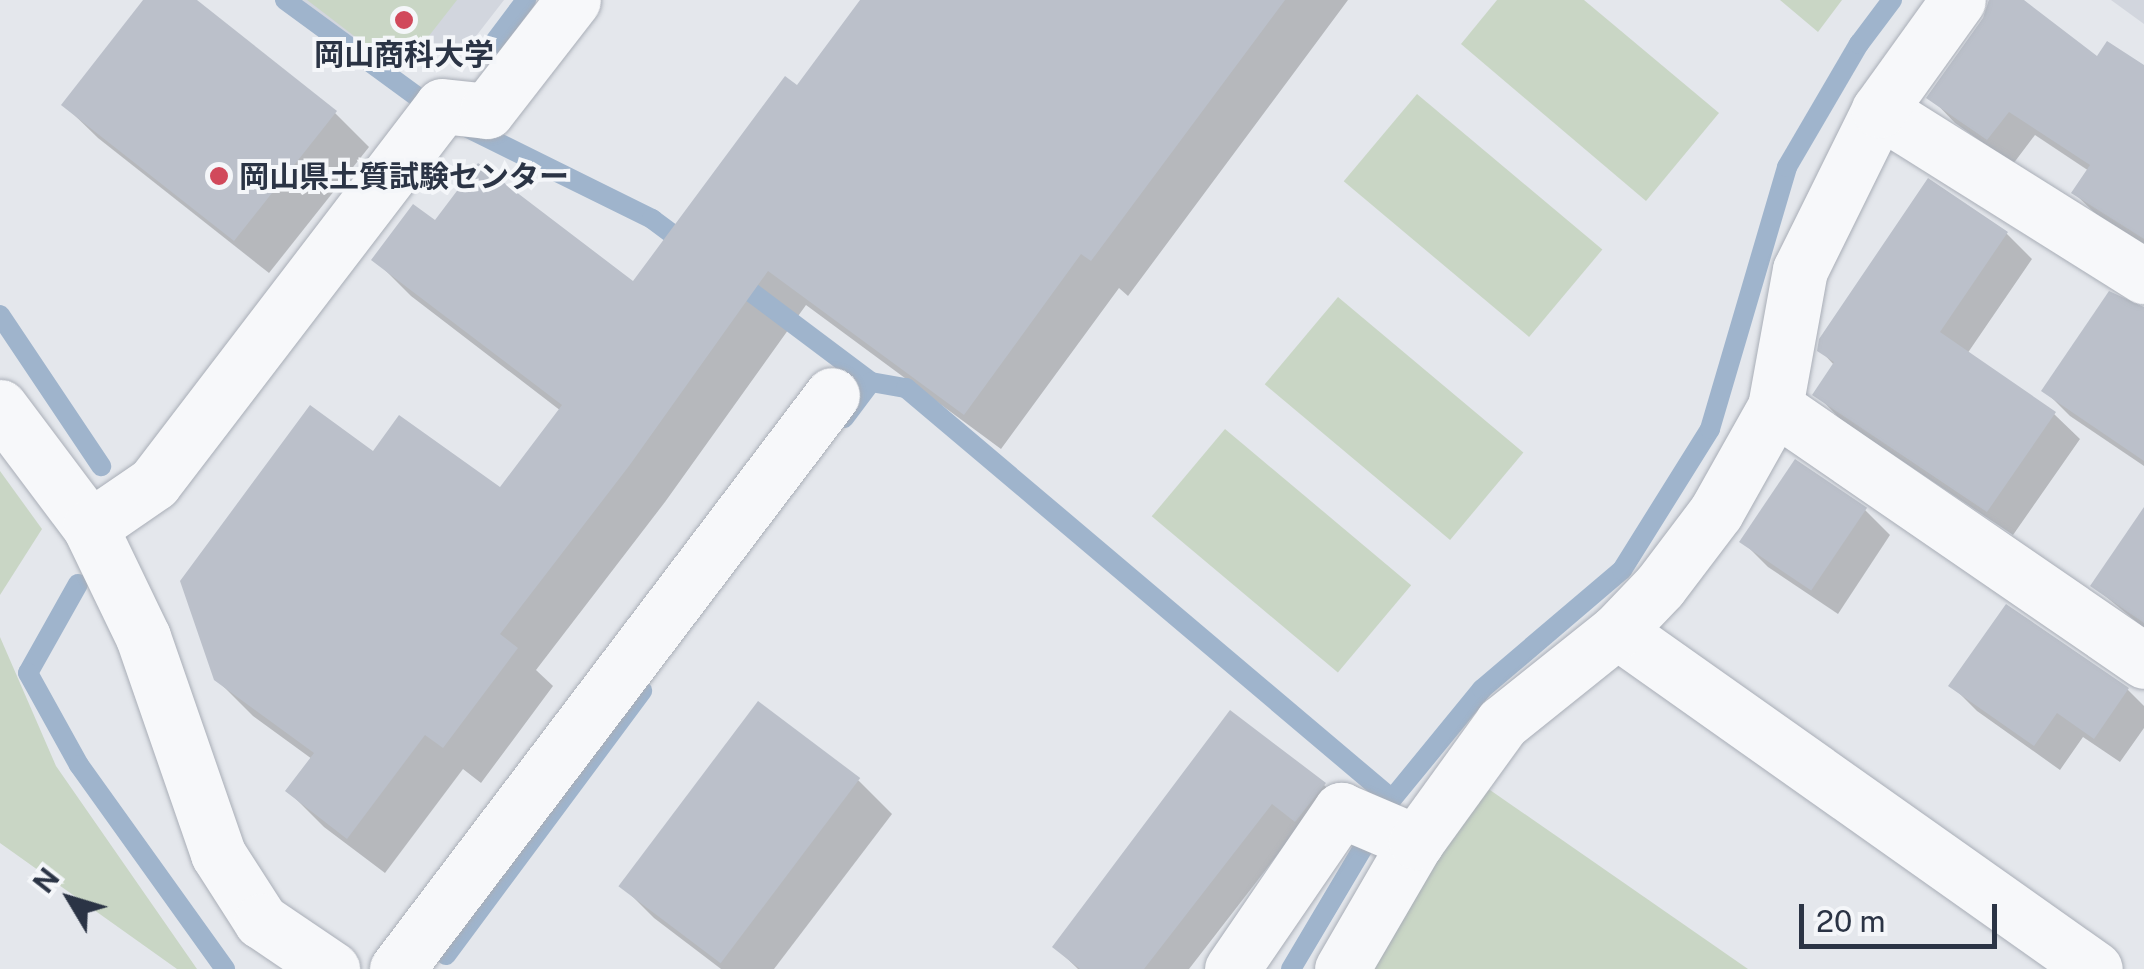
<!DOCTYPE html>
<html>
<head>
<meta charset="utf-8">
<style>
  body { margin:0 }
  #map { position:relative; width:2144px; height:969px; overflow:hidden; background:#e4e7ec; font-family:"Public Sans","Noto Sans JP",sans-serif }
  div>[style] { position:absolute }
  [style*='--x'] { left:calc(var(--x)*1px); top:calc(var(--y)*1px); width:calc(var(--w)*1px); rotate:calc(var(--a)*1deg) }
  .built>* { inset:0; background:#d2d6de }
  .green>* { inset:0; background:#c9d6c5; transform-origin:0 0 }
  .shadow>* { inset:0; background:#0003 }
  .stream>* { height:20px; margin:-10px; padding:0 10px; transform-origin:10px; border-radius:10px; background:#9fb4cc }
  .building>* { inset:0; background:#bbc0ca; transform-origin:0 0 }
  .roads { filter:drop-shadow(0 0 2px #a9aeb7) drop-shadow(0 0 2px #a9aeb7) }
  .street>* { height:55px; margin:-27.5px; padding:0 27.5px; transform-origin:27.5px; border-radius:27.5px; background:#f7f8fa }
  .dots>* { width:28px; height:28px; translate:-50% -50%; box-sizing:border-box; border:5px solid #f4f6f9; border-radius:50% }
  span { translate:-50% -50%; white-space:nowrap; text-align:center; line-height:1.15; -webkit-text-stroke:8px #f4f6f9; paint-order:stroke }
  .poi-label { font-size:30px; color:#2b3445; font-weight:700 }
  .left { translate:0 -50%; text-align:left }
  .north { position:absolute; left:20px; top:849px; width:100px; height:100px; -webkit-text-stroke:8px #f4f6f9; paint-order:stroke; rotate:308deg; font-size:28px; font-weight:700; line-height:40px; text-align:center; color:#2b3445 }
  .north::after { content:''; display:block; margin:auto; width:35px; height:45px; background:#2b3445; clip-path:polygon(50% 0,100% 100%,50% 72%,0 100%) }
  .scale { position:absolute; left:1799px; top:904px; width:198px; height:45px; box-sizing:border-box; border:5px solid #2b3445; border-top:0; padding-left:12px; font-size:30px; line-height:35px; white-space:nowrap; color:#2b3445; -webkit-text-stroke:8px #f4f6f9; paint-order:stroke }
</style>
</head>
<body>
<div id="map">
  <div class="built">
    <i style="clip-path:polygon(293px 0,504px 0,473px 40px,386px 71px)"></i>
    <i style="clip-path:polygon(2111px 0,2144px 0,2144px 24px)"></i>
  </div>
  <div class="green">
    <i style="clip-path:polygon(307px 0,457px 0,425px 41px,366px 45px)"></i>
    <i style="clip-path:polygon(1497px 0,1584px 0,1719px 113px,1646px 201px,1461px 44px)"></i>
    <i style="clip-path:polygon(1780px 0,1842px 0,1818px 32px)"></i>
    <i style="left:1417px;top:94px;width:242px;height:114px;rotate:40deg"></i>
    <i style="left:1338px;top:297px;width:242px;height:114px;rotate:40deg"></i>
    <i style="left:1225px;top:429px;width:243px;height:114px;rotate:40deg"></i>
    <i style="clip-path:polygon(0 471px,42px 529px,0 595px)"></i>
    <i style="clip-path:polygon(0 637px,56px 766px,197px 969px,177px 969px,0 843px)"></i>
    <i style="clip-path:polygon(1477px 781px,1748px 969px,1356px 969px)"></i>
  </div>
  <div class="shadow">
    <i style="clip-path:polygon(146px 0,193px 0,335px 113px,369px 147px,269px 273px,98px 138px,64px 105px)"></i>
    <i style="clip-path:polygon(863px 0,1348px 0,1128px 296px,1119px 288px,1001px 449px,806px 305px,665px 502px,536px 670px,553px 686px,481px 783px,463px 769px,385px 873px,324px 827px,288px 791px,312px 759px,253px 716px,216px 679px,374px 455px,500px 490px,561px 411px,411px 296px,375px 260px,435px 223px,634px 284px,797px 88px)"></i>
    <i style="clip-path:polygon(1989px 0,2020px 0,2098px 60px,2144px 68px,2144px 246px,2100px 218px,2074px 193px,2089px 171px,2035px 135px,2013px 164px,1955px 123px,1930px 97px,1986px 19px)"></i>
    <i style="clip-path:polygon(1929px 181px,2007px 234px,2032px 259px,1967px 354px,2054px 414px,2080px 439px,2013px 535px,1841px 420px,1816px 394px,1835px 366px,1820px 350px)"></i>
    <i style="clip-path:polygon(2144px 310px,2144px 466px,2070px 416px,2045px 391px)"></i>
    <i style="clip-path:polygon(1865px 510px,1890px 535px,1838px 614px,1768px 567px,1743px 542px)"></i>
    <i style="clip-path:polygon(2144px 511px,2144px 628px,2093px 586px)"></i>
    <i style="clip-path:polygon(2007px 607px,2128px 690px,2144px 706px,2144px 728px,2120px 762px,2083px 737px,2060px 770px,1977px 711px,1952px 686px)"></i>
    <i style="clip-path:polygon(759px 705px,859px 781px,892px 814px,774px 969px,721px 969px,654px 918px,621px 885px)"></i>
    <i style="clip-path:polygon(1230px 714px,1324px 785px,1349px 810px,1298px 828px,1189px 969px,1078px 969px,1055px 947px)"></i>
  </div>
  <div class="stream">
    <i style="--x:285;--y:0;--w:162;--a:36.2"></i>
    <i style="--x:490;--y:48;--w:60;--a:-53.1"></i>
    <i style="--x:466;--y:127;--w:208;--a:26.3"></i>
    <i style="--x:652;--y:219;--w:49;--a:36.6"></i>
    <i style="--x:731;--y:277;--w:175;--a:36.9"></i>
    <i style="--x:871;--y:382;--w:45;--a:126.9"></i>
    <i style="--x:0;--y:315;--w:182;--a:56.2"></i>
    <i style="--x:871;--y:382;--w:36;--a:10"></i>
    <i style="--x:906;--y:388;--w:636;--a:40.22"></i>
    <i style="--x:78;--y:584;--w:102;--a:119.3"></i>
    <i style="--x:28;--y:673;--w:105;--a:61"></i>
    <i style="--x:79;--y:765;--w:251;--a:54.4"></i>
    <i style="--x:446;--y:955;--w:329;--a:-53.4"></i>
    <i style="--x:1291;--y:969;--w:198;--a:-59.3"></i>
    <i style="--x:1392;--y:799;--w:142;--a:-50.7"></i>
    <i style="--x:1482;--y:689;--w:184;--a:-40.4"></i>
    <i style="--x:1622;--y:570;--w:166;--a:-58"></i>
    <i style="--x:1710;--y:429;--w:273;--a:-73.6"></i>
    <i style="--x:1787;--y:167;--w:143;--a:-59.7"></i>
    <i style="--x:1859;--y:44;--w:55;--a:-53.1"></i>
  </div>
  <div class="building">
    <i style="clip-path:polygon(143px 0,197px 0,337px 111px,234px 241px,61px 105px)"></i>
    <i style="clip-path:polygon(860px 0,1285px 0,1091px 261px,1081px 254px,964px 415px,768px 271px,629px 466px,500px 634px,518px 648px,443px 748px,425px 735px,347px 839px,285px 791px,314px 753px,214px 680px,180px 581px,310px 405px,373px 451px,399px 415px,500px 487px,562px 405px,371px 260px,413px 204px,435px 220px,478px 163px,633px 281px,785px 76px,797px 85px)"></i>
    <i style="clip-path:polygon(1989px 0,2024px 0,2097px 56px,2107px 41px,2144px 65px,2144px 239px,2071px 193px,2090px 165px,2009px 112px,1987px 140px,1926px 98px,1983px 18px)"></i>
    <i style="clip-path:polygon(1928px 178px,2008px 232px,1940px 332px,2056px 412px,1987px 512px,1812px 395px,1834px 362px,1817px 351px,1819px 339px)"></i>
    <i style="clip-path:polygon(2109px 291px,2144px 307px,2144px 461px,2041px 391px)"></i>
    <i style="left:1795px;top:459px;width:87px;height:100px;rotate:34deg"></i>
    <i style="clip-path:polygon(2144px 507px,2144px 623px,2090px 586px)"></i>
    <i style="clip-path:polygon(2006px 604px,2129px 688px,2094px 739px,2057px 713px,2034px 746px,1948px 686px)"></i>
    <i style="left:758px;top:701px;width:128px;height:232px;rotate:37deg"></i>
    <i style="clip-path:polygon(1230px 710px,1326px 783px,1295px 822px,1272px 804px,1144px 969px,1080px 969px,1052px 947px)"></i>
  </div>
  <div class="roads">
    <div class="street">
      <i style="--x:1879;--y:110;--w:313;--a:32.1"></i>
      <i style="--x:0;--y:407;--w:150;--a:53.1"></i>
      <i style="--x:90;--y:527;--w:122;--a:64.3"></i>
      <i style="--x:143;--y:637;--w:230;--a:70.9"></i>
      <i style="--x:218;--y:854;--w:80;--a:57.3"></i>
      <i style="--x:261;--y:921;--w:86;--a:34.1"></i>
      <i style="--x:1775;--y:407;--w:448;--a:34.5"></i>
      <i style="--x:90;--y:527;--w:78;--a:-34.5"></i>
      <i style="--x:154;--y:483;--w:474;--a:-52.6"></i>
      <i style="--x:442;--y:106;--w:45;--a:6.3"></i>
      <i style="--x:487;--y:111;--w:140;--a:-52.2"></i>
      <i style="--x:1617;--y:631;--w:585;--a:35.26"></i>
      <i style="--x:397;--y:969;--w:720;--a:-52.84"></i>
      <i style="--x:1232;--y:969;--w:193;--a:-55.6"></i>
      <i style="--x:1341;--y:810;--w:82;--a:23.1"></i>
      <i style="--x:1342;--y:969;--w:147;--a:-59.8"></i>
      <i style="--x:1416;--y:842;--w:147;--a:-54.1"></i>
      <i style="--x:1502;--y:723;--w:147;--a:-38.7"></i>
      <i style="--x:1617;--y:631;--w:62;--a:-46.3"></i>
      <i style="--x:1660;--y:586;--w:93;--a:-52.9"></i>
      <i style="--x:1716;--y:512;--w:120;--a:-60.7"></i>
      <i style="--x:1775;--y:407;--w:139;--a:-79.7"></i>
      <i style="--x:1800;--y:270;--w:178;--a:-63.7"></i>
      <i style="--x:1879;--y:110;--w:135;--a:-54.3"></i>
    </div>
  </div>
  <div class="dots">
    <i style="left:404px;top:20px;background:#d1495b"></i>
    <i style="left:219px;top:176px;background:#d1495b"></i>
  </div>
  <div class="poi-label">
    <span style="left:404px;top:54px">岡山商科大学</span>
    <span class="left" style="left:239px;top:176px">岡山県土質試験センター</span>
  </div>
  <div class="north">N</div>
  <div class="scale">20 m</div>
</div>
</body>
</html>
